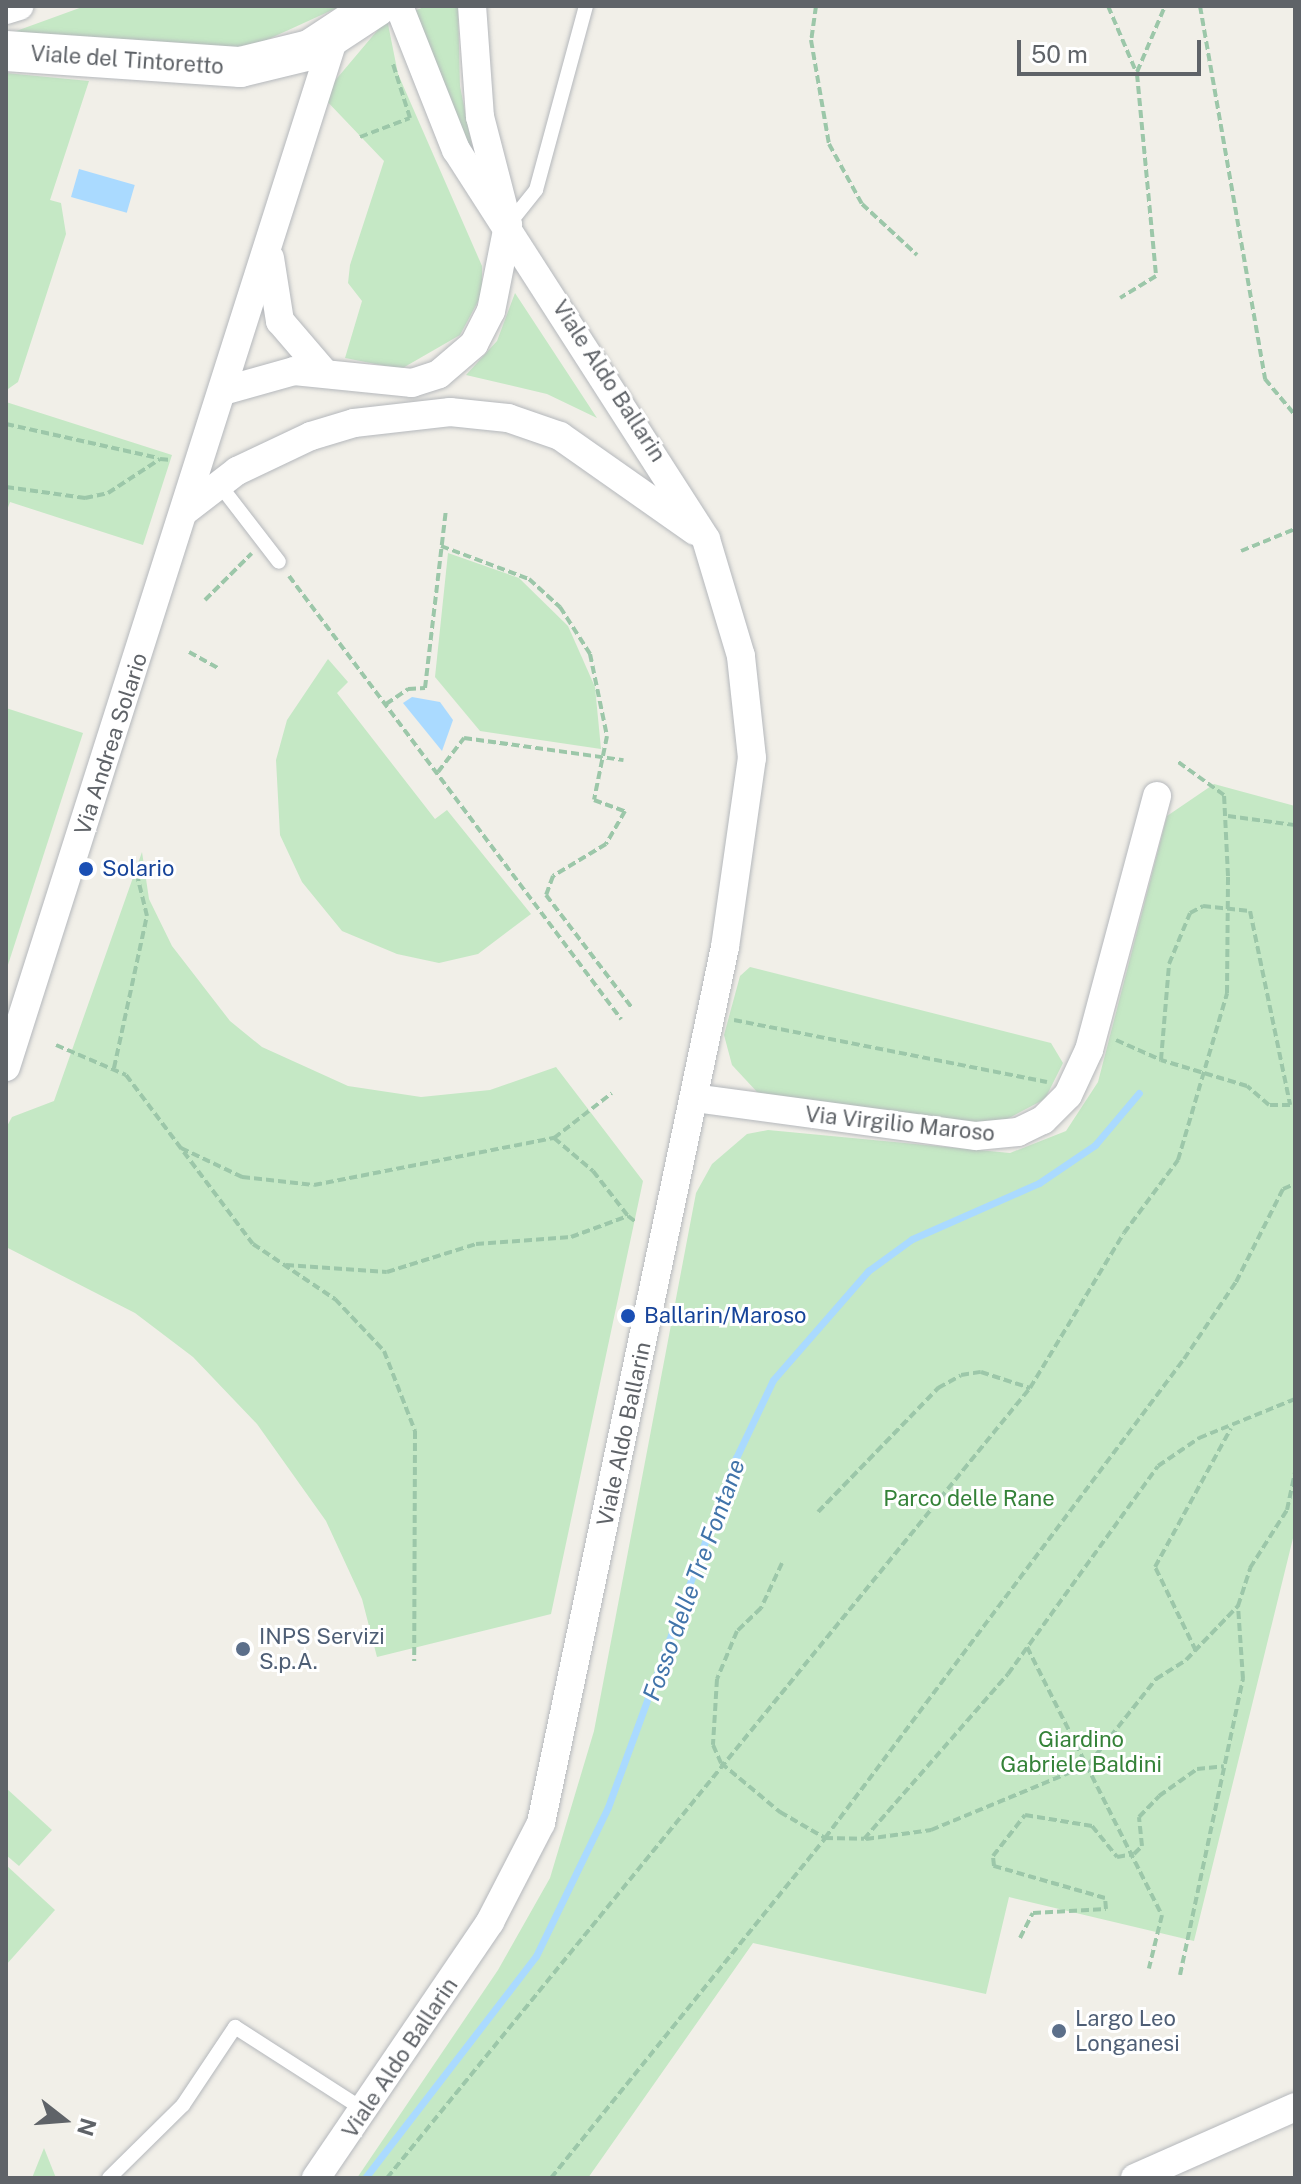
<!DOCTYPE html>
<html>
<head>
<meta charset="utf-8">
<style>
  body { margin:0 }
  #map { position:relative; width:1301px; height:2184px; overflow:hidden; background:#f1efe8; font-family:"Public Sans",sans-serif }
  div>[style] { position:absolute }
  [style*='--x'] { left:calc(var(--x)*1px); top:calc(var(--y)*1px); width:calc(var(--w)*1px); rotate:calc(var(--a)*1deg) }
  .green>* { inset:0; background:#c5e8c5 }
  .water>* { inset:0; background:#aadaff; transform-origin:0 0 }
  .stream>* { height:7px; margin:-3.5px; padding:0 3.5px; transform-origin:3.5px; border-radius:3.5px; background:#aadaff }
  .path>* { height:4px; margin-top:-2px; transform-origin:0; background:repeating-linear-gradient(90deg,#9cc7a9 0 8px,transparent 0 12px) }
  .roads { filter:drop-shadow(0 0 2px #b5b8bc) drop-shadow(0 0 2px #b5b8bc) }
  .service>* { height:14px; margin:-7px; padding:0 7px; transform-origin:7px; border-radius:7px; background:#fff }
  .minor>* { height:28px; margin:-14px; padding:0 14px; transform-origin:14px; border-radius:14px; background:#fff }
  .secondary>* { height:40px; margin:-20px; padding:0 20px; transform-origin:20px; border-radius:20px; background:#fff }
  .dots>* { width:22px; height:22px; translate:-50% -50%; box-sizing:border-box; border:4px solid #fff; border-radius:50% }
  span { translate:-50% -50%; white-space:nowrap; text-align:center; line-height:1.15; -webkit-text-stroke:6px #fff; paint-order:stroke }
  .street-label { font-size:22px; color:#5f6368 }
  .transit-label { font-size:22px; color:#164399 }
  .left { translate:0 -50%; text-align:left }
  .park-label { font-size:22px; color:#348238 }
  .service-label { font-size:22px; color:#4e5e75 }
  .water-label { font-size:24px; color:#4174aa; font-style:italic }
  .frame { position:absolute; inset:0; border:8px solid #5f6368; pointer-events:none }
  .north { position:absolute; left:24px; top:2080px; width:80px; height:80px; -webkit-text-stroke:6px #fff; paint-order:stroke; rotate:107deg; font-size:22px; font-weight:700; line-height:32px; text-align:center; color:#5f6368 }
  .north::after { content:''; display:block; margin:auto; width:28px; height:36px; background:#5f6368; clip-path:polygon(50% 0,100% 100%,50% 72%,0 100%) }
  .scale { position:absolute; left:1017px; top:40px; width:184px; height:36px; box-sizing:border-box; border:4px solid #5f6368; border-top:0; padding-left:10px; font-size:24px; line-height:28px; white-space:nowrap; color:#5f6368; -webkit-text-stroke:6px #fff; paint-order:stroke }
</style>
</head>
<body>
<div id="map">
  <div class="green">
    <i style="clip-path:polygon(85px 6px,341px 6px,247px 49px,8px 34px)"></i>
    <i style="clip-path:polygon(426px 6px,458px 6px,460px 86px,475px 162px,412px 12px)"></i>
    <i style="clip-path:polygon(387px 19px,398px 74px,482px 266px,482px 294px,460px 335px,401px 369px,345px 358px,362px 301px,348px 283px,350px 265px,384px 161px,322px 96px)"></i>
    <i style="clip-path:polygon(6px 73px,89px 81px,50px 200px,61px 203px,66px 234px,18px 382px,8px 389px)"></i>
    <i style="clip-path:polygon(515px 293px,597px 418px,547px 394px,466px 375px,497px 341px)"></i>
    <i style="clip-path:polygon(6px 402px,172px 455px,143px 545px,10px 502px,6px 513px)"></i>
    <i style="clip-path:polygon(448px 553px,519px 578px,568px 626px,595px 687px,601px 749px,480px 731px,435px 677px)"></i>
    <i style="clip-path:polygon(328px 659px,348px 682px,337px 693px,435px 819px,447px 810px,531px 914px,478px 954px,439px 963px,397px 954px,342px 931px,302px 882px,280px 835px,276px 760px,287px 720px)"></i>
    <i style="clip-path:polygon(6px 708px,83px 733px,6px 971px)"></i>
    <i style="clip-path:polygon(1214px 784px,1295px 806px,1295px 1530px,1194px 1941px,1009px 1897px,986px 1994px,753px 1943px,588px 2178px,357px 2178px,498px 1970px,550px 1878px,594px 1731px,696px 1193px,712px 1164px,747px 1134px,768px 1130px,1010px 1153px,1066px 1131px,1098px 1082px,1167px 816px)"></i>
    <i style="clip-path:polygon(142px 852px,149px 899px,172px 946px,230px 1021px,262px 1047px,348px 1086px,421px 1097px,490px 1090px,556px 1067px,643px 1181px,551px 1614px,377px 1657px,362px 1599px,326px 1521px,257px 1424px,193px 1357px,135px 1313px,6px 1247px,6px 1128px,12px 1117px,54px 1101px)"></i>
    <i style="clip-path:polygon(750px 967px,1051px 1043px,1063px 1063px,1045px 1099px,994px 1126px,758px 1093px,732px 1065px,724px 1035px,740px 976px)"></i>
    <i style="clip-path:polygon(6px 1788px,52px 1830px,19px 1866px,6px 1855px)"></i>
    <i style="clip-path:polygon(6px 1865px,55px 1910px,6px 1965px)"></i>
    <i style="clip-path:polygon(44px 2148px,56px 2178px,32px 2178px)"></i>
  </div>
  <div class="water">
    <i style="left:79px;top:169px;width:58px;height:29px;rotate:16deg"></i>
    <i style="clip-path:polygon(412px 697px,440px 702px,453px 720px,442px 751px,403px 703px)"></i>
  </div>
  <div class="stream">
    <i style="--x:365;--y:2178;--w:280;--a:-52.4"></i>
    <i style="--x:536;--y:1956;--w:165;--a:-64.2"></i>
    <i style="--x:608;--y:1807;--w:372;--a:-69.9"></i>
    <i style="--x:736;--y:1458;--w:86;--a:-64.6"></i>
    <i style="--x:773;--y:1380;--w:145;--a:-48.9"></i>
    <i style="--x:868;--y:1271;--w:54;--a:-36"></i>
    <i style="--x:912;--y:1239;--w:139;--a:-23.8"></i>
    <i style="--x:1039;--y:1183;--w:68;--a:-34.2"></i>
    <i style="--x:1095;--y:1145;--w:68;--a:-49.8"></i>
  </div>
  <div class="path">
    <i style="--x:816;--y:6;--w:34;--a:98"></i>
    <i style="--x:811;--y:40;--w:106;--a:80.2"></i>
    <i style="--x:829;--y:144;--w:68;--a:61.2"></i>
    <i style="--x:862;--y:204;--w:75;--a:42.8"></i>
    <i style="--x:1108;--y:6;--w:74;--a:66.9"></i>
    <i style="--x:1137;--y:74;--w:203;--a:84.6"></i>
    <i style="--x:1156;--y:276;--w:42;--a:148.6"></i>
    <i style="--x:1200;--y:6;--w:379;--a:80.1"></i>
    <i style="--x:1265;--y:379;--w:47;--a:50.2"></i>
    <i style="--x:1137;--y:72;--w:72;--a:-67"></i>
    <i style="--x:360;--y:137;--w:53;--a:-20.8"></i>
    <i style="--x:410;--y:118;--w:57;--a:-107.5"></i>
    <i style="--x:6;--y:424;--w:156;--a:12.6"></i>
    <i style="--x:6;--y:487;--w:80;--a:7.9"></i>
    <i style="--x:85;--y:498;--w:24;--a:-12"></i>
    <i style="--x:108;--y:493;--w:62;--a:-33.2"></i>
    <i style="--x:160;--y:459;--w:11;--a:5"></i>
    <i style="--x:441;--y:546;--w:94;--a:20.6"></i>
    <i style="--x:529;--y:579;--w:42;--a:42.1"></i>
    <i style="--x:560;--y:607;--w:56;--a:57.4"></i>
    <i style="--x:590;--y:654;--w:84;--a:78.3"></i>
    <i style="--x:607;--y:736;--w:65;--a:101.5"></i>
    <i style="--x:594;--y:800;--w:33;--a:20"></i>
    <i style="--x:625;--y:811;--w:38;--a:120"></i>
    <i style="--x:606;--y:844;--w:62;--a:148.9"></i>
    <i style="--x:553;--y:876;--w:20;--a:110"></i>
    <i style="--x:546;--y:895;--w:143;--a:52.7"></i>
    <i style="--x:1241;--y:551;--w:58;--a:-22.2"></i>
    <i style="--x:289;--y:576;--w:554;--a:53.15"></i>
    <i style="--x:205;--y:600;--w:66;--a:-45"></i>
    <i style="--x:189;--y:652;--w:33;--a:29"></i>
    <i style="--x:386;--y:704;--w:27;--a:-34"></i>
    <i style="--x:408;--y:689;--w:17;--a:-3"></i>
    <i style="--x:425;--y:688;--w:180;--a:-83.3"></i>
    <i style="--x:438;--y:772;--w:43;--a:-52.6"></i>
    <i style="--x:464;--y:738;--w:161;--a:7.9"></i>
    <i style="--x:1228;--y:816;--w:68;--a:7.7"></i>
    <i style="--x:1203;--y:906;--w:47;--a:6.1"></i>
    <i style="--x:1250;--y:911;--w:198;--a:78.3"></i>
    <i style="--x:1290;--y:1105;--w:21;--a:180"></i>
    <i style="--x:1269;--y:1105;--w:29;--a:-139"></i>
    <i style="--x:1247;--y:1086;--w:90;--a:-163.2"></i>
    <i style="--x:1161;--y:1060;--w:96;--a:-85.2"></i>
    <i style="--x:1169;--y:964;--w:55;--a:-67.6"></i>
    <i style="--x:1190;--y:913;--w:15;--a:-28"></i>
    <i style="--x:734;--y:1020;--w:319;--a:11.2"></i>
    <i style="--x:1116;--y:1040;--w:49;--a:24"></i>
    <i style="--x:56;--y:1045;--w:76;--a:23.2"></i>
    <i style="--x:126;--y:1075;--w:211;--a:53.1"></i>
    <i style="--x:253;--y:1244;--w:99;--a:33.9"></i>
    <i style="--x:335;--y:1299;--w:71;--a:46.7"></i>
    <i style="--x:384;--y:1351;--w:86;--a:68.8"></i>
    <i style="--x:415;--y:1431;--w:230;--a:90.2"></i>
    <i style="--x:114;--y:1068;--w:156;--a:-77.8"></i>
    <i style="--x:147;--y:916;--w:46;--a:-103.7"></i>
    <i style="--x:554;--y:1138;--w:51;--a:40.2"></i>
    <i style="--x:593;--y:1171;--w:57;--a:52.1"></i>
    <i style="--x:181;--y:1148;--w:68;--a:25.4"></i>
    <i style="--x:242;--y:1177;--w:72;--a:6.3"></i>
    <i style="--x:314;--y:1185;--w:245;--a:-11.1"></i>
    <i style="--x:554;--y:1138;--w:73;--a:-37.8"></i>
    <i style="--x:286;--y:1265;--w:101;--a:4"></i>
    <i style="--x:387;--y:1272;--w:93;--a:-17.5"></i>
    <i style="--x:476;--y:1244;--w:95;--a:-4.2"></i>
    <i style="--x:571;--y:1237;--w:61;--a:-20.2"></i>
    <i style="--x:628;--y:1216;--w:10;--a:37"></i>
    <i style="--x:818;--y:1512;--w:173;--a:-45.9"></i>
    <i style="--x:938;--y:1388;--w:26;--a:-29"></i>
    <i style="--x:961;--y:1375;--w:20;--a:-9"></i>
    <i style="--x:981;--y:1372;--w:52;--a:18.1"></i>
    <i style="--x:782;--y:1563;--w:50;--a:115"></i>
    <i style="--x:761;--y:1608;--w:33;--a:136"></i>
    <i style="--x:737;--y:1631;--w:52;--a:112.6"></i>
    <i style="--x:717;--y:1679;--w:66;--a:93.5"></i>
    <i style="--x:713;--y:1745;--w:20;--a:66"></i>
    <i style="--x:721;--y:1763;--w:77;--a:39.7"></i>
    <i style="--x:780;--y:1812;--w:52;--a:30"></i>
    <i style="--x:825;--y:1838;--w:39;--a:1"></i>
    <i style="--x:864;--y:1839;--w:219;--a:-48.9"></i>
    <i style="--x:1008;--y:1674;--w:256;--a:-54.2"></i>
    <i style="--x:1158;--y:1466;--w:50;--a:-34.3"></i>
    <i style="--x:1199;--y:1438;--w:104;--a:-22.1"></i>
    <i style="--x:1027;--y:1647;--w:300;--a:63.3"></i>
    <i style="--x:1162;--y:1915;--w:55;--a:103.8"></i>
    <i style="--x:1196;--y:1651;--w:93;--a:-116"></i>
    <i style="--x:1155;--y:1567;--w:158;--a:-61.3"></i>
    <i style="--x:866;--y:1839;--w:66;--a:-7.9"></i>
    <i style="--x:931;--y:1830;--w:170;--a:-22.5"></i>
    <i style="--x:1088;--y:1765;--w:110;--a:-51.7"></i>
    <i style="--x:1156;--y:1679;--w:36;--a:-32"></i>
    <i style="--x:1186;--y:1660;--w:75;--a:-46.1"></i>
    <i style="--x:1238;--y:1606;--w:40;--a:-72"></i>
    <i style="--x:1250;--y:1568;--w:69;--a:-57.5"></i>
    <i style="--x:1287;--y:1510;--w:40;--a:-78"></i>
    <i style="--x:1020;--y:1938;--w:28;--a:-63"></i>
    <i style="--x:1033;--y:1913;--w:73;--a:-3.1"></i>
    <i style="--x:1106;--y:1909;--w:11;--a:-95"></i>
    <i style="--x:1105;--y:1898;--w:116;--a:-163.9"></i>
    <i style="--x:994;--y:1866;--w:10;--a:-96"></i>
    <i style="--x:993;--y:1856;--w:52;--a:-52"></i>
    <i style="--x:1025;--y:1815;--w:68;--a:9.3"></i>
    <i style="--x:1092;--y:1826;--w:40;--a:51"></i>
    <i style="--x:1117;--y:1857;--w:17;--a:-10"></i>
    <i style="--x:1134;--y:1854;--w:11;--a:-45"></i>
    <i style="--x:1142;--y:1846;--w:29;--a:-96"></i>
    <i style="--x:1139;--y:1817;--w:29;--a:-46"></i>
    <i style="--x:1159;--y:1796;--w:47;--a:-35.4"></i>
    <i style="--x:1197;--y:1769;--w:27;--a:-6"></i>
    <i style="--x:1180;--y:1975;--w:303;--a:-78"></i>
    <i style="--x:1243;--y:1679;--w:73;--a:-93.9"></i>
    <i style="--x:387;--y:2178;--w:1019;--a:-50.86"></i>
    <i style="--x:1030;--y:1388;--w:181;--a:-58.8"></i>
    <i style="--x:1124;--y:1233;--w:91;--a:-53.5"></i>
    <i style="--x:1178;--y:1160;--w:174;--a:-73.6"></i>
    <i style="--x:1227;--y:993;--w:117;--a:-89.5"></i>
    <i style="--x:1228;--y:876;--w:81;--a:-92.8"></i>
    <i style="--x:1224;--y:795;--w:57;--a:-144.3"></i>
    <i style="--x:551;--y:2178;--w:437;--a:-51.1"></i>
    <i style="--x:825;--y:1838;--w:599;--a:-53.15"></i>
    <i style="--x:1184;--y:1359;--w:93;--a:-56"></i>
    <i style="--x:1236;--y:1282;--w:104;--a:-63.2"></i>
    <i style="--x:1283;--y:1189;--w:13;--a:-23"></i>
  </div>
  <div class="roads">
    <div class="service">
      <i style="--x:508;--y:225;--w:45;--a:-51.3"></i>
      <i style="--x:536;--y:190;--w:191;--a:-74.8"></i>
      <i style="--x:219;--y:484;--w:98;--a:52.4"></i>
      <i style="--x:109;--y:2178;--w:104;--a:-44.6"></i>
      <i style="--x:183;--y:2105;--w:94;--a:-56.3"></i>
      <i style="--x:235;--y:2027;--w:156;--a:32.7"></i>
    </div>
    <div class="minor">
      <i style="--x:6;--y:10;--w:14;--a:-17"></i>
      <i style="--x:270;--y:258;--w:64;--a:81"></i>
      <i style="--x:280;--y:321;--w:66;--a:49.3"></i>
      <i style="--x:223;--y:391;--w:74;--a:-15.7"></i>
      <i style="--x:294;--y:371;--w:119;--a:5.8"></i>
      <i style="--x:412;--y:383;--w:28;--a:-18"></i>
      <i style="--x:439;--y:374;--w:46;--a:-40.6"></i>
      <i style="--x:474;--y:344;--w:37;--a:-63"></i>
      <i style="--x:491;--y:311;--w:88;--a:-78.8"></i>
      <i style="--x:508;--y:225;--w:112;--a:-104.5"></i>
      <i style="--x:480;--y:117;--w:111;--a:-94.1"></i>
      <i style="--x:185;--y:511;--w:66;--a:-37.6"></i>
      <i style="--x:237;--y:471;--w:82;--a:-25.3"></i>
      <i style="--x:311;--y:436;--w:45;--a:-16.8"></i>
      <i style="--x:354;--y:423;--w:97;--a:-6.5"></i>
      <i style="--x:450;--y:412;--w:58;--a:5.9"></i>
      <i style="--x:508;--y:418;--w:55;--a:19.1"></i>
      <i style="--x:560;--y:436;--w:165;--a:35.1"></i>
      <i style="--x:6;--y:1067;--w:1084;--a:-72.33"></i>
      <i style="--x:694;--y:1098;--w:285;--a:7.7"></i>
      <i style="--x:976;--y:1136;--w:42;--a:-5.4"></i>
      <i style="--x:1018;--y:1132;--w:28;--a:-26"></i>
      <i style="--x:1043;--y:1120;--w:35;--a:-45"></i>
      <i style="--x:1068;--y:1095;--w:50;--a:-65"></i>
      <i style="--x:1089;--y:1050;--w:263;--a:-75"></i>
      <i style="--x:316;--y:2178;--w:310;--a:-55.8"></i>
      <i style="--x:490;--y:1922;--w:111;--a:-62.7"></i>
      <i style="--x:541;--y:1823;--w:895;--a:-78.14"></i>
      <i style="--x:725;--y:947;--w:191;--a:-81.9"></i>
      <i style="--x:752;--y:758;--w:103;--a:-96.2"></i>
      <i style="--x:741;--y:656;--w:122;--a:-106.7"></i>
      <i style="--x:706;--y:539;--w:462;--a:-122.7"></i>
      <i style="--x:456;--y:150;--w:155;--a:-111.6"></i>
      <i style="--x:1135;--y:2178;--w:175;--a:-23.9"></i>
    </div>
    <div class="secondary">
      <i style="--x:6;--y:51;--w:235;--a:3.9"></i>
      <i style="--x:240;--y:67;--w:72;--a:-13.7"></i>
      <i style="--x:310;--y:50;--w:80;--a:-33.3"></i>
    </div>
  </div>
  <div class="dots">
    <i style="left:86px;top:869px;background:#1a4fb4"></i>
    <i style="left:628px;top:1316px;background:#1a4fb4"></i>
    <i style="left:243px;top:1649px;background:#5c6f8a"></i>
    <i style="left:1059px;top:2031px;background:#5c6f8a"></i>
  </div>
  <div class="street-label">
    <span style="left:127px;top:60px;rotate:4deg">Viale del Tintoretto</span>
    <span style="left:609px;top:381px;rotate:57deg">Viale Aldo Ballarin</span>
    <span style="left:111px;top:744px;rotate:-72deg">Via Andrea Solario</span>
    <span style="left:900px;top:1124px;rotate:6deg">Via Virgilio Maroso</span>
    <span style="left:624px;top:1434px;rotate:-78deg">Viale Aldo Ballarin</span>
    <span style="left:400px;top:2058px;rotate:-56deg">Viale Aldo Ballarin</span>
  </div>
  <div class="transit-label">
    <span class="left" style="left:102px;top:869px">Solario</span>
    <span class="left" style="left:644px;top:1316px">Ballarin/Maroso</span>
  </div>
  <div class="park-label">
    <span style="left:969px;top:1499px">Parco delle Rane</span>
    <span style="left:1081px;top:1752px">Giardino<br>Gabriele Baldini</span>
  </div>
  <div class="service-label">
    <span class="left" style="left:259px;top:1649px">INPS Servizi<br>S.p.A.</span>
    <span class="left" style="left:1075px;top:2031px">Largo Leo<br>Longanesi</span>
  </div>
  <div class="water-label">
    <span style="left:694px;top:1580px;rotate:-70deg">Fosso delle Tre Fontane</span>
  </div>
  <div class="frame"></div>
  <div class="north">N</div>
  <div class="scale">50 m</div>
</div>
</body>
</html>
